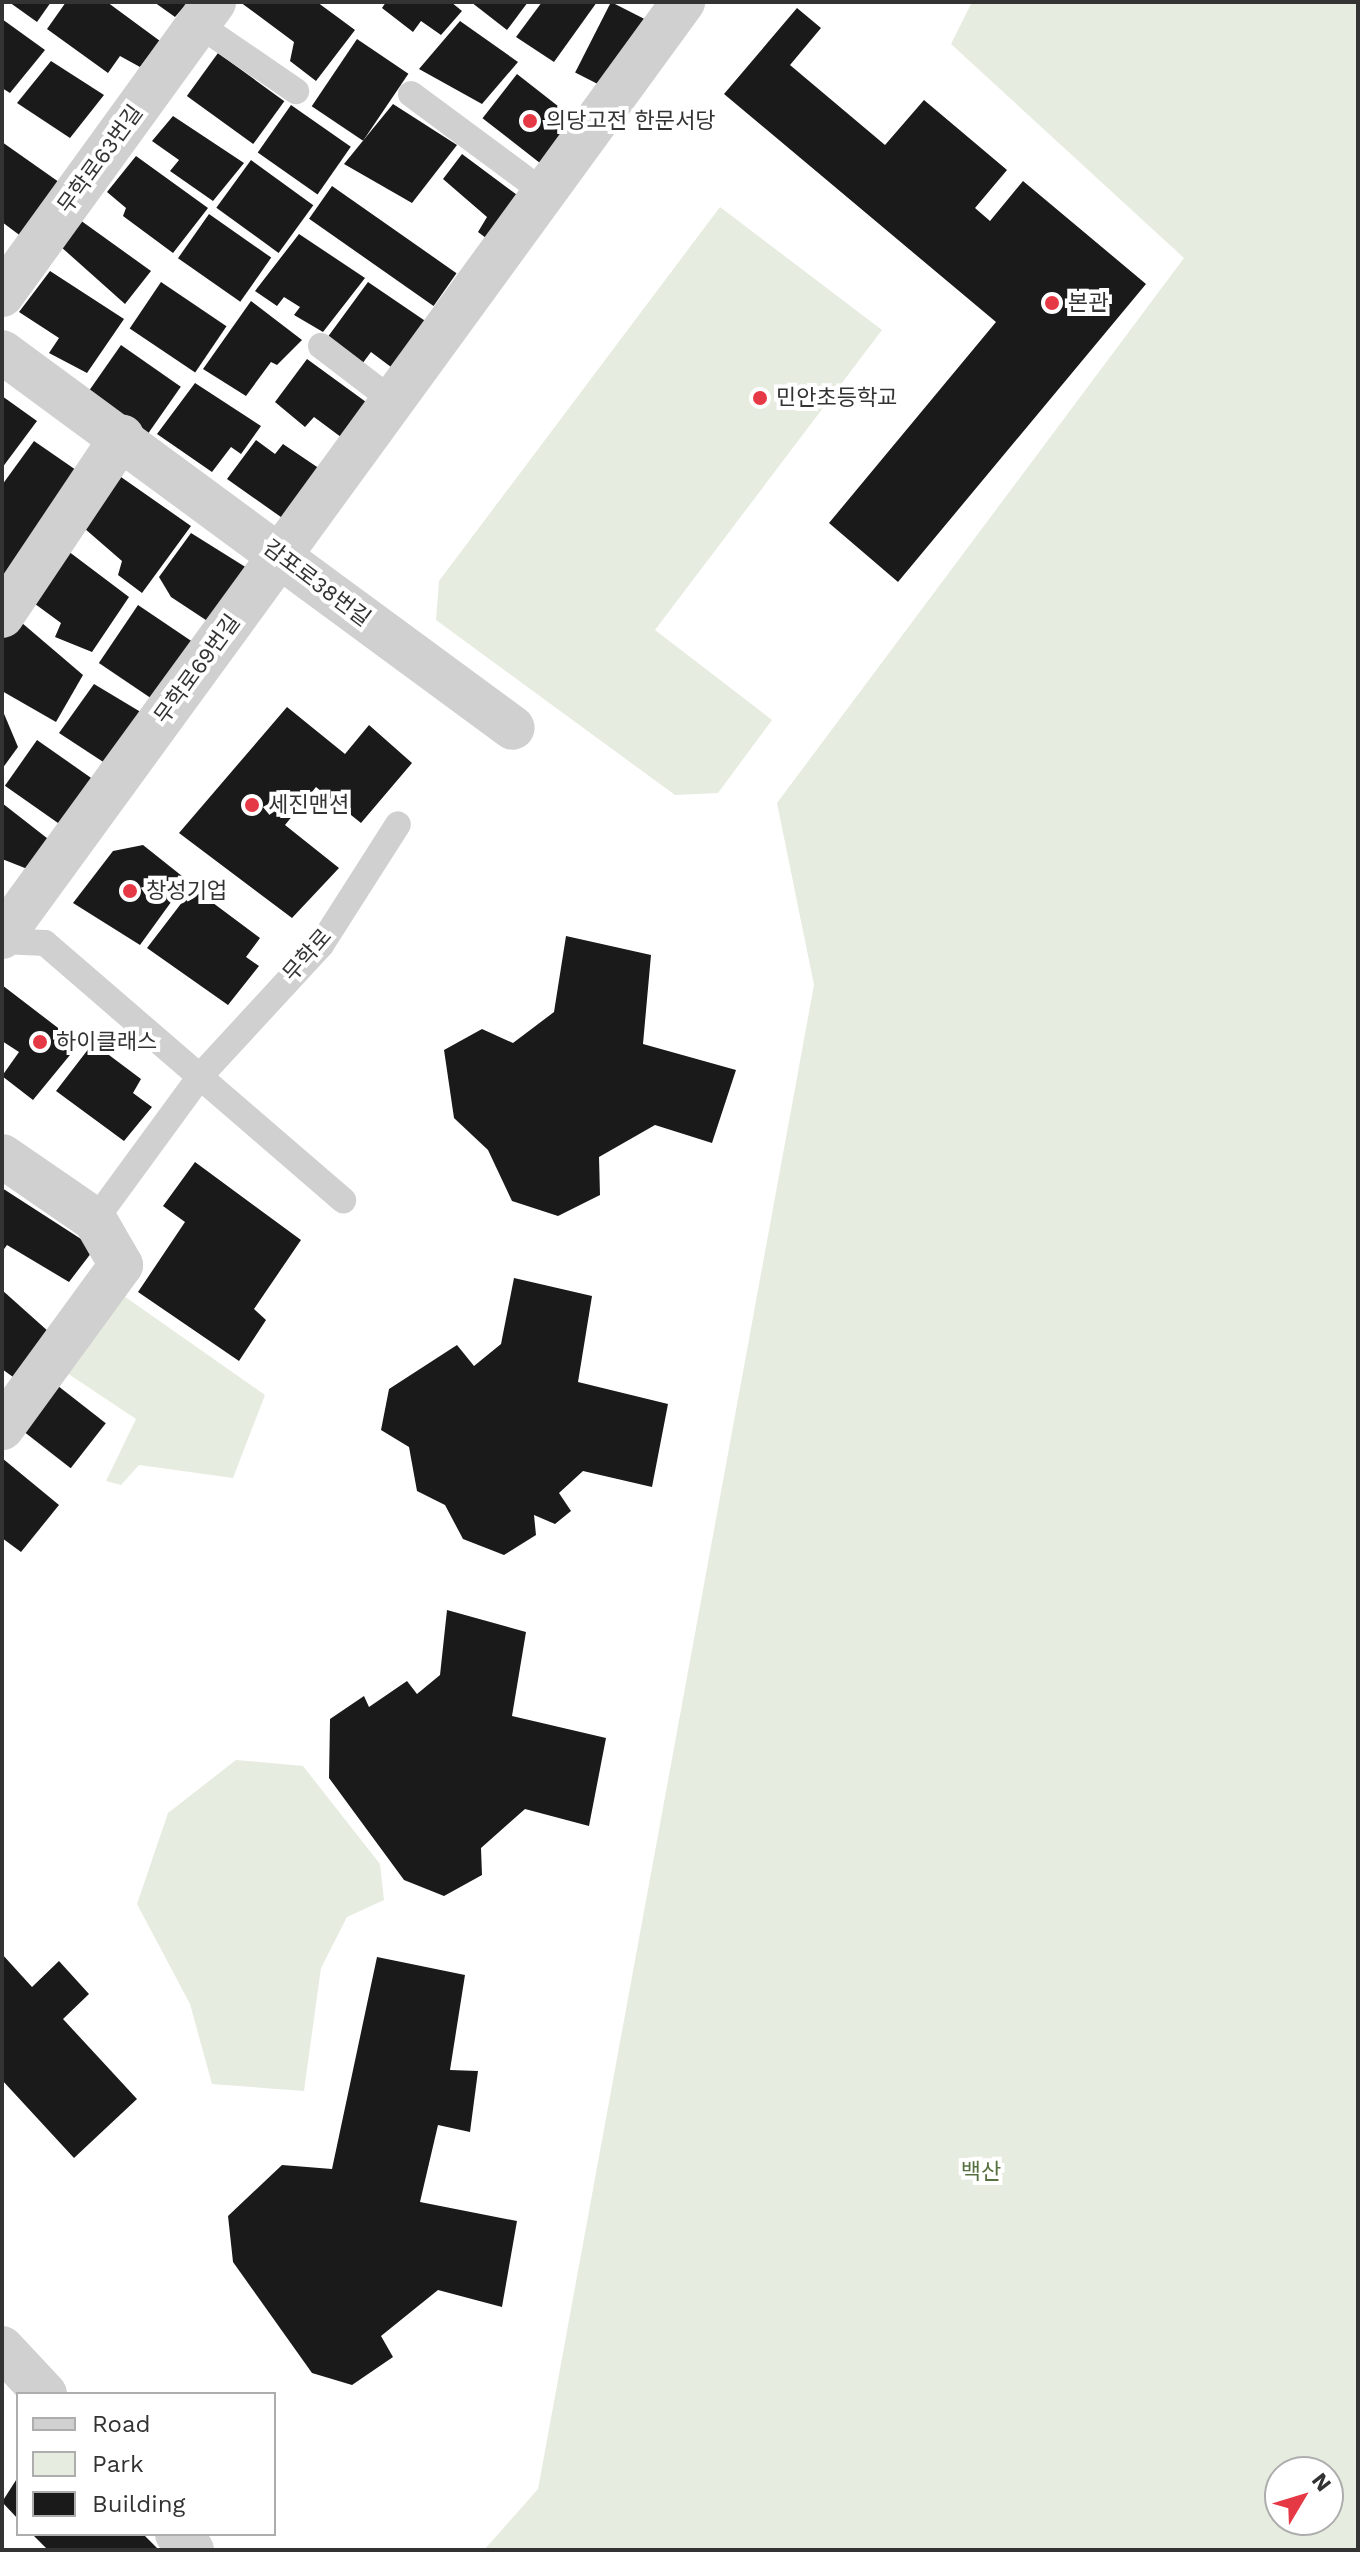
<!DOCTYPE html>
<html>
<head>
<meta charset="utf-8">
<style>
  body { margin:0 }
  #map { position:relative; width:1360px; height:2552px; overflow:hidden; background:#fff; font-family:"Work Sans","Noto Sans KR",sans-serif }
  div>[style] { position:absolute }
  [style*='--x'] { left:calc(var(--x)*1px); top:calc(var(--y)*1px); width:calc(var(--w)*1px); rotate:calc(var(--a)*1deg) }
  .green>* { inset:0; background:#e6ecdf }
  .building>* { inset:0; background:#1a1a1a; transform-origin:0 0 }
  .service>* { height:26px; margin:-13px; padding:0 13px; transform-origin:13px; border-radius:13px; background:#d0d0d0 }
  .minor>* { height:44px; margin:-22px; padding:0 22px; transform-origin:22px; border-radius:22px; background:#d0d0d0 }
  .dots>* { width:22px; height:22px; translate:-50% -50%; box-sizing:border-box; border:4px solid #fff; border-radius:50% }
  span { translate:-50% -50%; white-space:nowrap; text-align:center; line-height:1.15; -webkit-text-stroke:8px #fff; paint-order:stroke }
  .poi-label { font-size:22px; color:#333 }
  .left { translate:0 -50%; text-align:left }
  .street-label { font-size:22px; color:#333 }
  .park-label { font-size:22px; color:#56703f }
  .frame { position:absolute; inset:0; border:4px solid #333; pointer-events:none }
  .legend { position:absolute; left:16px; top:2392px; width:260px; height:144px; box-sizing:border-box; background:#fff; border:2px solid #adadad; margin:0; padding:10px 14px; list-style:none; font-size:24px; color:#333 }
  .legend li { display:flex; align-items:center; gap:16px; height:40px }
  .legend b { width:40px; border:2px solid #adadad }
  .north { position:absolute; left:1264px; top:2456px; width:80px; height:80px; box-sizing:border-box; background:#fff; border:2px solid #adadad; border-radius:50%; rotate:52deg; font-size:22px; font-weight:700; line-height:32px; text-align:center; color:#333 }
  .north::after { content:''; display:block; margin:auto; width:28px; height:36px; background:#e63946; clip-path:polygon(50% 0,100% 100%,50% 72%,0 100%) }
</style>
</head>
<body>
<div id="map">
  <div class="green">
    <i style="clip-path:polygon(evenodd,972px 2px,1358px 2px,1358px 2550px,484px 2550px,538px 2489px,814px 985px,777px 803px,1184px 258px,951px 44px,972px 2px,1280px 2472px,1328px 2472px,1328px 2520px,1280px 2520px,1280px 2472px)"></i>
    <i style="clip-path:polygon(720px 207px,882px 330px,655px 630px,772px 720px,718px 793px,675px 795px,436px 620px,439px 581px)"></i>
    <i style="clip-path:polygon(121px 1294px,265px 1395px,233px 1478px,139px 1465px,121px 1485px,106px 1481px,136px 1419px,61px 1369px)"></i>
    <i style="clip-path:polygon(236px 1760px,303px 1766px,380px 1864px,384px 1900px,347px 1917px,321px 1968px,304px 2091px,212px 2084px,190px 2004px,137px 1904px,168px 1813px)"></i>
  </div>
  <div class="building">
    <i style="clip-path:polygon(9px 2px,51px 2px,37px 22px)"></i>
    <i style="clip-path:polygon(66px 2px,107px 2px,160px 41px,140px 67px,120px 56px,108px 73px,47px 29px)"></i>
    <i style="clip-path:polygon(154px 2px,188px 2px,175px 17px)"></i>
    <i style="clip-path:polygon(240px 2px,317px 2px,355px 30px,316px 81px,290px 61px,294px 42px)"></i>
    <i style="clip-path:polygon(386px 2px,451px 2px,462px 11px,441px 35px,421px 21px,413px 32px,382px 8px)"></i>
    <i style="clip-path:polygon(471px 2px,528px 2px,507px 30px)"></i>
    <i style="clip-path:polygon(542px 2px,597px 2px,554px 62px,516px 37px)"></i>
    <i style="left:611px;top:2px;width:42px;height:79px;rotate:27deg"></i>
    <i style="clip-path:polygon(797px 8px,821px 28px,790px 65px,885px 145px,924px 100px,1007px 170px,975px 208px,990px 221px,1023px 181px,1146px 284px,898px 582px,829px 523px,996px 322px,724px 94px)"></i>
    <i style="clip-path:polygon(2px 19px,45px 50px,10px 93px,2px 88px)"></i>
    <i style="clip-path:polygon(460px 21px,518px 62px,482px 104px,419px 69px)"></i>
    <i style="left:357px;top:39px;width:62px;height:81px;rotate:34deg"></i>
    <i style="left:218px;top:53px;width:82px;height:53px;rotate:36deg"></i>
    <i style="clip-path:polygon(51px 61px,104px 95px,70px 138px,17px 103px)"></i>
    <i style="left:517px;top:74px;width:79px;height:56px;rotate:38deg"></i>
    <i style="clip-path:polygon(393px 104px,457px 145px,412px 203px,344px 164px)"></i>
    <i style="left:291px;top:105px;width:73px;height:58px;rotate:35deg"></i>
    <i style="clip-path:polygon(173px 116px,244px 163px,213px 201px,170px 171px,179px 160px,152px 141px)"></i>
    <i style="clip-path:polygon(2px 142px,66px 187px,26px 240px,2px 222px)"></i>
    <i style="clip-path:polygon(462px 154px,532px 206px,498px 247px,478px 232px,487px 217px,443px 179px)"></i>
    <i style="clip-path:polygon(136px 156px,208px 208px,173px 253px,123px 216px,126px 208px,107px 192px)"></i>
    <i style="left:251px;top:160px;width:77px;height:59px;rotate:36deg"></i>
    <i style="left:332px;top:186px;width:152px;height:40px;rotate:35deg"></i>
    <i style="left:209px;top:214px;width:76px;height:54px;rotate:35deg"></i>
    <i style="clip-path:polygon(80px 220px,151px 271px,125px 304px,60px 246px)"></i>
    <i style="clip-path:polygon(299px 234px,365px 278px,323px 332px,294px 315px,300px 307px,284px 297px,277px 306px,255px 291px)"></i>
    <i style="clip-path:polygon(50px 271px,124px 319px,87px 373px,49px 353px,59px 338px,19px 312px)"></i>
    <i style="left:161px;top:282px;width:79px;height:56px;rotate:34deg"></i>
    <i style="clip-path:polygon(368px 282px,440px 331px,403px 376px,371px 352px,362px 364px,327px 338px)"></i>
    <i style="clip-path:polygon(251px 301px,302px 340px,277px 365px,271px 362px,246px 396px,203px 369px)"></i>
    <i style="left:121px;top:345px;width:73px;height:60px;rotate:35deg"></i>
    <i style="clip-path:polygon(307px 359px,377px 410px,349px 443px,314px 417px,305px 427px,275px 402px)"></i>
    <i style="clip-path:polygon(195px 383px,261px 426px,241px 454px,231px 447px,212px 472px,157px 434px)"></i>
    <i style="clip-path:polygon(2px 396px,37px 421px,2px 468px)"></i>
    <i style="clip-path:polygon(256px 440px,275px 454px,283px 444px,326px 473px,288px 522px,227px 479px)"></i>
    <i style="clip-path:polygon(34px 441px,76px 470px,2px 583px,2px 485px)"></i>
    <i style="clip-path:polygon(121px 477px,191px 526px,142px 593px,118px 575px,122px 561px,84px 528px)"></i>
    <i style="clip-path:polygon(191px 533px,255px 573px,218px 628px,171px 597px,159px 577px)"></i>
    <i style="clip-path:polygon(68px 551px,129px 597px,92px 652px,55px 637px,61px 623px,31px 601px)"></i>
    <i style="left:138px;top:605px;width:84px;height:70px;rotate:34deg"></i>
    <i style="clip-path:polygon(15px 617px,83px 675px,56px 722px,2px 691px,2px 637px)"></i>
    <i style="clip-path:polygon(94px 684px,154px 720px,114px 769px,59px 733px)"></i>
    <i style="clip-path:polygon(287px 707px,345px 754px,369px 725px,412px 763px,361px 823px,316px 787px,285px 825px,339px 868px,292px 918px,179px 833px)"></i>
    <i style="clip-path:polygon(2px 709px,18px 747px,2px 769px)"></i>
    <i style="left:37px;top:740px;width:74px;height:56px;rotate:35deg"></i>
    <i style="clip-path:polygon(2px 803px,52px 842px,30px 870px,2px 859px)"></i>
    <i style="clip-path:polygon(143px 845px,187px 880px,140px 945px,73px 903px,113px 851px)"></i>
    <i style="clip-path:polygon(193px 888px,260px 938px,246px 957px,259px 966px,228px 1005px,147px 948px)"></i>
    <i style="clip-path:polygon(566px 936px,651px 955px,643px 1044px,736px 1070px,712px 1143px,655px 1125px,599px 1157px,600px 1195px,558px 1216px,512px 1201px,488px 1150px,454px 1118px,444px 1050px,482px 1029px,513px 1043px,554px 1012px)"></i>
    <i style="clip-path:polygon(2px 985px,79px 1044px,33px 1100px,2px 1076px,19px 1052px,2px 1041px)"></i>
    <i style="clip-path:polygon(93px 1043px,141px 1079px,133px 1093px,152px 1107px,124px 1141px,56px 1091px)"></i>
    <i style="clip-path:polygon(195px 1162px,301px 1240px,254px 1309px,266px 1320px,239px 1361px,138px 1292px,185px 1222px,163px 1206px)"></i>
    <i style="clip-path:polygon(2px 1188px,95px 1248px,69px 1282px,7px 1245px,2px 1252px)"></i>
    <i style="clip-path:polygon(514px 1278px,592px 1296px,578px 1382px,668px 1404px,652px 1487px,583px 1471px,559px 1493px,571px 1511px,555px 1524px,534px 1515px,536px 1535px,504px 1555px,463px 1539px,445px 1505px,417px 1491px,409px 1447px,381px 1430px,389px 1389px,457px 1345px,474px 1366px,501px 1344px)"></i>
    <i style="clip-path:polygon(2px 1290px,49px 1332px,13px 1377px,2px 1369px)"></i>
    <i style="left:53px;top:1382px;width:67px;height:57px;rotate:38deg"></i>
    <i style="clip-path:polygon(2px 1458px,59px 1505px,21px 1552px,2px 1538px)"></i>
    <i style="clip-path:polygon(447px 1610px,526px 1632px,512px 1716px,606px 1738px,589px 1826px,525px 1809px,481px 1848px,482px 1875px,444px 1896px,404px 1880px,329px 1778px,330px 1719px,364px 1696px,369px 1707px,407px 1681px,417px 1694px,440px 1675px)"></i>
    <i style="clip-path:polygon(2px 1954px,32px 1987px,59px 1961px,89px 1994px,63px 2019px,137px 2099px,74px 2158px,2px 2080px)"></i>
    <i style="clip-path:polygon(377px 1957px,465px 1975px,450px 2070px,478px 2071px,470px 2132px,438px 2125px,420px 2202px,517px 2221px,502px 2307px,438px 2290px,381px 2336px,393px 2357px,352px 2385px,312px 2373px,233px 2262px,228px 2216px,282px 2165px,332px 2169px)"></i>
    <i style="clip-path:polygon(18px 2477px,18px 2519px,2px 2502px)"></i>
    <i style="clip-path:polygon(32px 2534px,143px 2534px,159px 2550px,48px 2550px)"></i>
  </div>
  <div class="service">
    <i style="--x:198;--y:24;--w:119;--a:34.4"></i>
    <i style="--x:411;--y:94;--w:167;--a:36.5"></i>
    <i style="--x:321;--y:346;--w:91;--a:37.4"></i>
    <i style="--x:2;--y:941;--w:43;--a:2.7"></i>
    <i style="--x:45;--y:943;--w:394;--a:40.8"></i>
    <i style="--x:95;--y:1220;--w:181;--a:-53.8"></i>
    <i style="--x:202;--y:1074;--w:176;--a:-47.3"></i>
    <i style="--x:321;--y:945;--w:143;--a:-57.5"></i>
  </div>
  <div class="minor">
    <i style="--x:2;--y:295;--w:362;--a:-54.1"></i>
    <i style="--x:2;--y:352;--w:634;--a:36.35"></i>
    <i style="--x:2;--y:616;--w:216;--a:-56.2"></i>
    <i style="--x:2;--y:937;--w:1157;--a:-53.93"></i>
    <i style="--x:2;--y:1156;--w:113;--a:34.5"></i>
    <i style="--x:95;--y:1220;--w:52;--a:60"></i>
    <i style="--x:121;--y:1265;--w:202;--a:126.1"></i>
    <i style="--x:2;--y:2348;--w:63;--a:46.9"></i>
    <i style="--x:177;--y:2534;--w:22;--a:47"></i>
  </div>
  <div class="dots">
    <i style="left:530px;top:121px;background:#e63946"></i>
    <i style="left:1052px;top:303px;background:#e63946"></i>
    <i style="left:760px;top:398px;background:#e63946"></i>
    <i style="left:252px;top:805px;background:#e63946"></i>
    <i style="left:130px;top:891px;background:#e63946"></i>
    <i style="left:40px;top:1042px;background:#e63946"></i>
  </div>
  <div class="poi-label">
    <span class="left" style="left:546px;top:121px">의당고전 한문서당</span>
    <span class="left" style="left:1068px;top:303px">본관</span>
    <span class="left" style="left:776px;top:398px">민안초등학교</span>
    <span class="left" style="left:268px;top:805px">세진맨션</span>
    <span class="left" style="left:146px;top:891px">창성기업</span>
    <span class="left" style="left:56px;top:1042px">하이클래스</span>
  </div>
  <div class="street-label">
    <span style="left:100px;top:159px;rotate:-54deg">무학로63번길</span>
    <span style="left:317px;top:583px;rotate:37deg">감포로38번길</span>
    <span style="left:197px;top:669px;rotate:-54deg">무학로69번길</span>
    <span style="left:307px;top:955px;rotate:-49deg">무학로</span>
  </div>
  <div class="park-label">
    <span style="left:981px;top:2172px">백산</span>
  </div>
  <div class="frame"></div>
  <ul class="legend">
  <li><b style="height:10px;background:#d0d0d0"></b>Road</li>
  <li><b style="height:22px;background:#e6ecdf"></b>Park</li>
  <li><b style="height:22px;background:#1a1a1a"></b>Building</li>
  </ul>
  <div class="north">N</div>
</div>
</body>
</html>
